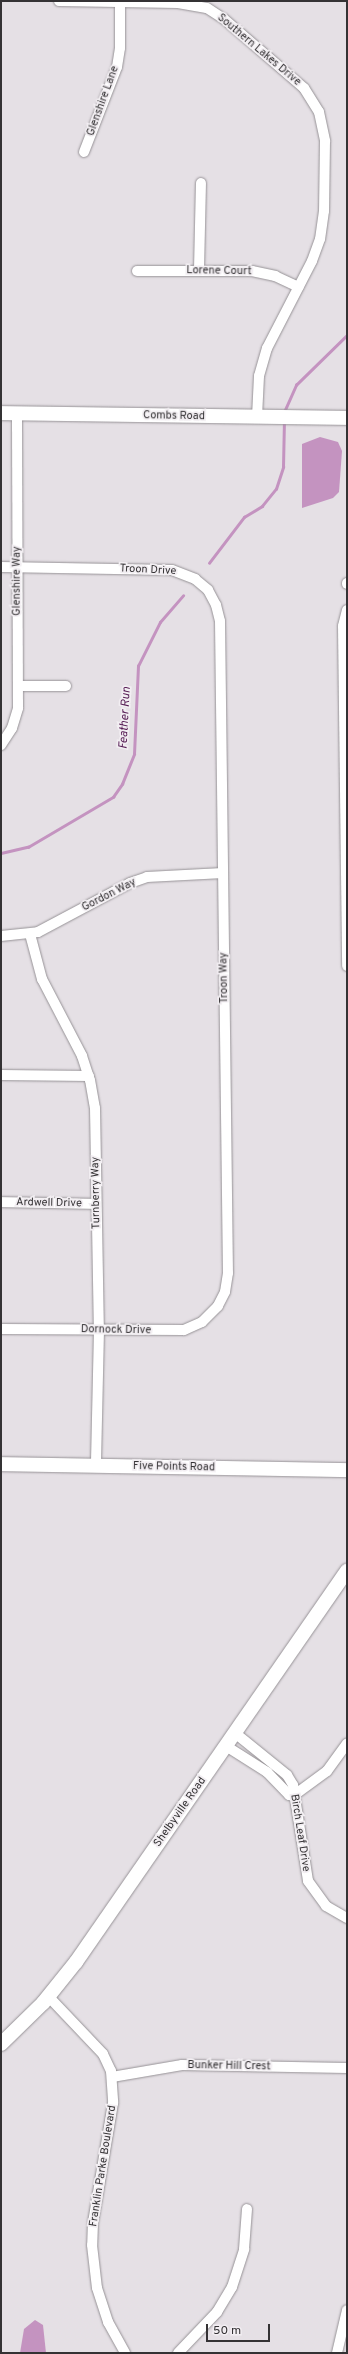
<!DOCTYPE html>
<html>
<head>
<meta charset="utf-8">
<style>
  body { margin:0 }
  #map { position:relative; width:348px; height:2354px; overflow:hidden; background:#e5e0e5; font-family:Overpass,sans-serif }
  div>[style] { position:absolute }
  [style*='--x'] { left:calc(var(--x)*1px); top:calc(var(--y)*1px); width:calc(var(--w)*1px); rotate:calc(var(--a)*1deg) }
  .water>* { inset:0; background:#c493c0 }
  .stream>* { height:2.5px; margin:-1.25px; padding:0 1.25px; transform-origin:1.25px; border-radius:1.25px; background:#c493c0 }
  .roads { filter:drop-shadow(0 0 1px #969296) drop-shadow(0 0 1px #969296) }
  .street>* { height:10px; margin:-5px; padding:0 5px; transform-origin:5px; border-radius:5px; background:#fff }
  .secondary>* { height:14px; margin:-7px; padding:0 7px; transform-origin:7px; border-radius:7px; background:#fff }
  span { translate:-50% -50%; white-space:nowrap; text-align:center; line-height:1.15; -webkit-text-stroke:3.5px #f2eef2; paint-order:stroke }
  .street-label { font-size:11px; color:#343234 }
  .water-label { font-size:12px; color:#561c54; font-style:italic }
  .frame { position:absolute; inset:0; border:2px solid #343234; pointer-events:none }
  .scale { position:absolute; left:206px; top:2324px; width:64px; height:18px; box-sizing:border-box; border:2px solid #343234; border-top:0; padding-left:5px; font-size:12px; line-height:14px; white-space:nowrap; color:#343234; -webkit-text-stroke:3px #f2eef2; paint-order:stroke }
</style>
</head>
<body>
<div id="map">
  <div class="water">
    <i style="clip-path:polygon(320px 437px,338px 442px,342px 451px,339px 492px,333px 498px,302px 508px,302px 444px)"></i>
    <i style="clip-path:polygon(35px 2320px,43px 2325px,46px 2353px,20px 2353px,24px 2329px)"></i>
  </div>
  <div class="stream">
    <i style="--x:284;--y:412;--w:30;--a:-66"></i>
    <i style="--x:296;--y:385;--w:71;--a:-44.4"></i>
    <i style="--x:209;--y:563;--w:58;--a:-52.7"></i>
    <i style="--x:244;--y:517;--w:21;--a:-31"></i>
    <i style="--x:262;--y:506;--w:22;--a:-51"></i>
    <i style="--x:276;--y:489;--w:23;--a:-72"></i>
    <i style="--x:283;--y:467;--w:46;--a:-88.8"></i>
    <i style="--x:1;--y:853;--w:28;--a:-13"></i>
    <i style="--x:28;--y:847;--w:99;--a:-30.5"></i>
    <i style="--x:113;--y:797;--w:16;--a:-55"></i>
    <i style="--x:122;--y:784;--w:32;--a:-68"></i>
    <i style="--x:134;--y:754;--w:88;--a:-87.4"></i>
    <i style="--x:138;--y:666;--w:49;--a:-63.4"></i>
    <i style="--x:160;--y:622;--w:35;--a:-49"></i>
  </div>
  <div class="roads">
    <div class="street">
      <i style="--x:59;--y:1;--w:119;--a:1"></i>
      <i style="--x:178;--y:3;--w:29;--a:10"></i>
      <i style="--x:207;--y:8;--w:20;--a:33"></i>
      <i style="--x:224;--y:19;--w:106;--a:40.8"></i>
      <i style="--x:304;--y:88;--w:28;--a:58"></i>
      <i style="--x:319;--y:112;--w:30;--a:78"></i>
      <i style="--x:325;--y:141;--w:70;--a:90.8"></i>
      <i style="--x:324;--y:211;--w:28;--a:98"></i>
      <i style="--x:320;--y:239;--w:23;--a:110"></i>
      <i style="--x:312;--y:261;--w:98;--a:117.3"></i>
      <i style="--x:267;--y:348;--w:29;--a:106"></i>
      <i style="--x:259;--y:376;--w:41;--a:92.8"></i>
      <i style="--x:84;--y:152;--w:91;--a:-68.8"></i>
      <i style="--x:117;--y:67;--w:19;--a:-81"></i>
      <i style="--x:120;--y:48;--w:47;--a:-90"></i>
      <i style="--x:199;--y:270;--w:87;--a:-88.7"></i>
      <i style="--x:137;--y:271;--w:115;--a:0"></i>
      <i style="--x:252;--y:271;--w:24;--a:12"></i>
      <i style="--x:275;--y:276;--w:26;--a:25"></i>
      <i style="--x:1;--y:567;--w:171;--a:1"></i>
      <i style="--x:172;--y:570;--w:25;--a:21"></i>
      <i style="--x:195;--y:579;--w:17;--a:40"></i>
      <i style="--x:208;--y:590;--w:17;--a:62"></i>
      <i style="--x:216;--y:605;--w:16;--a:76"></i>
      <i style="--x:220;--y:621;--w:652;--a:89.3"></i>
      <i style="--x:228;--y:1273;--w:19;--a:99"></i>
      <i style="--x:225;--y:1292;--w:16;--a:117"></i>
      <i style="--x:218;--y:1306;--w:23;--a:135"></i>
      <i style="--x:202;--y:1322;--w:20;--a:156"></i>
      <i style="--x:184;--y:1330;--w:183;--a:-179.7"></i>
      <i style="--x:347;--y:583;--w:1;--a:90"></i>
      <i style="--x:347;--y:610;--w:16;--a:104"></i>
      <i style="--x:343;--y:626;--w:340;--a:89.3"></i>
      <i style="--x:18;--y:686;--w:48;--a:0"></i>
      <i style="--x:1;--y:745;--w:20;--a:-57"></i>
      <i style="--x:12;--y:728;--w:21;--a:-73"></i>
      <i style="--x:18;--y:708;--w:294;--a:-90.2"></i>
      <i style="--x:30;--y:934;--w:47;--a:75.1"></i>
      <i style="--x:42;--y:979;--w:87;--a:62.5"></i>
      <i style="--x:82;--y:1056;--w:25;--a:72"></i>
      <i style="--x:90;--y:1080;--w:28;--a:80"></i>
      <i style="--x:95;--y:1108;--w:222;--a:89"></i>
      <i style="--x:99;--y:1330;--w:136;--a:91.3"></i>
      <i style="--x:1;--y:936;--w:37;--a:-6"></i>
      <i style="--x:38;--y:932;--w:104;--a:-28"></i>
      <i style="--x:130;--y:883;--w:18;--a:-19"></i>
      <i style="--x:147;--y:877;--w:76;--a:-3"></i>
      <i style="--x:1;--y:1075;--w:88;--a:0.7"></i>
      <i style="--x:1;--y:1202;--w:95;--a:1.2"></i>
      <i style="--x:235;--y:1733;--w:67;--a:38.9"></i>
      <i style="--x:287;--y:1775;--w:12;--a:59"></i>
      <i style="--x:293;--y:1785;--w:97;--a:81.1"></i>
      <i style="--x:308;--y:1881;--w:31;--a:54"></i>
      <i style="--x:326;--y:1906;--w:24;--a:30"></i>
      <i style="--x:226;--y:1746;--w:49;--a:32.4"></i>
      <i style="--x:267;--y:1772;--w:32;--a:46"></i>
      <i style="--x:289;--y:1795;--w:4;--a:14"></i>
      <i style="--x:293;--y:1796;--w:42;--a:-36.3"></i>
      <i style="--x:327;--y:1771;--w:34;--a:-54"></i>
      <i style="--x:48;--y:1996;--w:80;--a:46.5"></i>
      <i style="--x:103;--y:2054;--w:19;--a:65"></i>
      <i style="--x:111;--y:2071;--w:32;--a:86"></i>
      <i style="--x:113;--y:2103;--w:121;--a:99.5"></i>
      <i style="--x:93;--y:2222;--w:23;--a:92"></i>
      <i style="--x:92;--y:2245;--w:43;--a:83.4"></i>
      <i style="--x:97;--y:2288;--w:36;--a:72"></i>
      <i style="--x:108;--y:2322;--w:35;--a:61"></i>
      <i style="--x:112;--y:2077;--w:71;--a:-9.7"></i>
      <i style="--x:182;--y:2065;--w:165;--a:1"></i>
      <i style="--x:178;--y:2353;--w:57;--a:-46.4"></i>
      <i style="--x:217;--y:2312;--w:29;--a:-59"></i>
      <i style="--x:232;--y:2287;--w:40;--a:-72"></i>
      <i style="--x:244;--y:2249;--w:40;--a:-85.7"></i>
      <i style="--x:337;--y:2353;--w:44;--a:-76.9"></i>
    </div>
    <div class="secondary">
      <i style="--x:1;--y:413;--w:346;--a:0.8"></i>
      <i style="--x:1;--y:1464;--w:346;--a:1"></i>
      <i style="--x:1;--y:2044;--w:59;--a:-44.3"></i>
      <i style="--x:43;--y:2003;--w:53;--a:-51.2"></i>
      <i style="--x:76;--y:1962;--w:476;--a:-55.3"></i>
    </div>
  </div>
  <div class="street-label">
    <span style="left:259px;top:50px;rotate:40deg">Southern Lakes Drive</span>
    <span style="left:103px;top:101px;rotate:-70deg">Glenshire Lane</span>
    <span style="left:219px;top:271px;rotate:1deg">Lorene Court</span>
    <span style="left:174px;top:416px;rotate:1deg">Combs Road</span>
    <span style="left:148px;top:570px;rotate:3deg">Troon Drive</span>
    <span style="left:17px;top:581px;rotate:-90deg">Glenshire Way</span>
    <span style="left:109px;top:895px;rotate:-27deg">Gordon Way</span>
    <span style="left:224px;top:978px;rotate:-91deg">Troon Way</span>
    <span style="left:96px;top:1193px;rotate:-91deg">Turnberry Way</span>
    <span style="left:49px;top:1203px;rotate:1deg">Ardwell Drive</span>
    <span style="left:116px;top:1330px;rotate:1deg">Dornock Drive</span>
    <span style="left:174px;top:1467px;rotate:1deg">Five Points Road</span>
    <span style="left:180px;top:1812px;rotate:-55deg">Shelbyville Road</span>
    <span style="left:300px;top:1833px;rotate:81deg">Birch Leaf Drive</span>
    <span style="left:229px;top:2066px;rotate:1deg">Bunker Hill Crest</span>
    <span style="left:103px;top:2166px;rotate:-81deg">Franklin Parke Boulevard</span>
  </div>
  <div class="water-label">
    <span style="left:126px;top:718px;rotate:-87deg">Feather Run</span>
  </div>
  <div class="frame"></div>
  <div class="scale">50 m</div>
</div>
</body>
</html>
